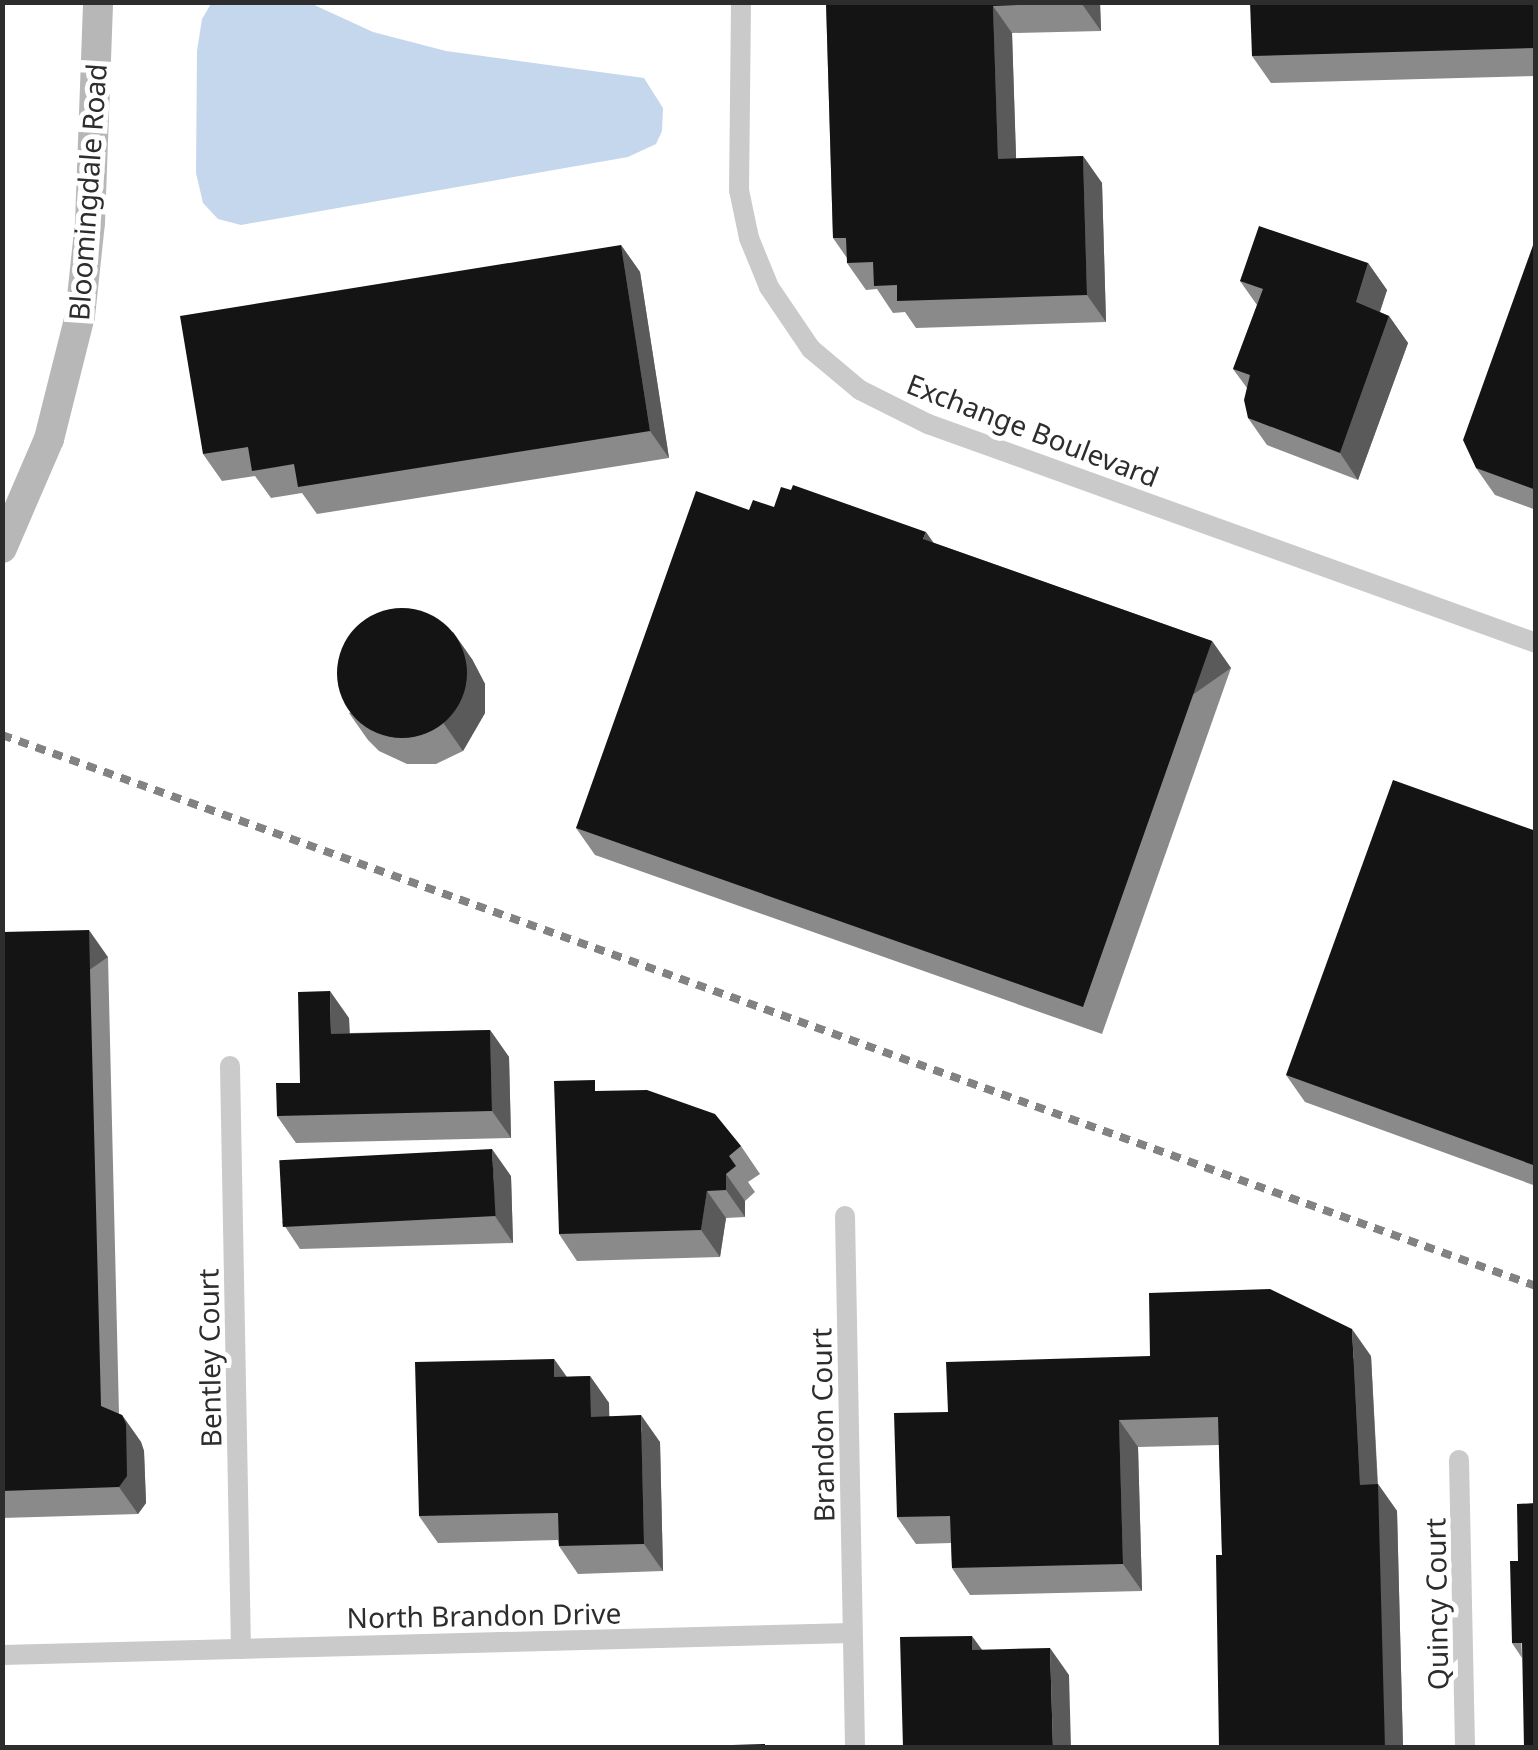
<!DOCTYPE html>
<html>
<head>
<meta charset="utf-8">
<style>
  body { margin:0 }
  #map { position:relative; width:1538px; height:1750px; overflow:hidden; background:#fff; font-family:"Noto Sans",sans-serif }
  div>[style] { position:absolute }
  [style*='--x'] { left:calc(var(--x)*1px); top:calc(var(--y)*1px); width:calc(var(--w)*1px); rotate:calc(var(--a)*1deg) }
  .water>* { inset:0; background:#c5d7ec }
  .street>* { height:20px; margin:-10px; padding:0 10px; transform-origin:10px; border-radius:10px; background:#cacaca }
  .secondary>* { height:30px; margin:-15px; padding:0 15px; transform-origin:15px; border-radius:15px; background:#b7b7b7 }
  .rail>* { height:8px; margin-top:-4px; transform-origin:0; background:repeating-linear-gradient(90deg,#828282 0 10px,transparent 0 18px) }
  .wall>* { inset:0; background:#8a8a8a }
  .shaded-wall>* { inset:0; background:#5a5a5a; transform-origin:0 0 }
  .building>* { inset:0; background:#141414; transform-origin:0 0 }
  .round { border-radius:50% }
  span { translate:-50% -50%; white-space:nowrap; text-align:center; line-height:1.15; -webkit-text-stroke:10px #fff; paint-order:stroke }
  .street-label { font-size:28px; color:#2d2d2d }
  .frame { position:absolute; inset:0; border:5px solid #2d2d2d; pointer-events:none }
</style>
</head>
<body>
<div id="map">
  <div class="water">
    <i style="clip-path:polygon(212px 2px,310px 3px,373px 32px,446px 51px,644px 78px,663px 108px,662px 131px,656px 144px,628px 157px,241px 225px,218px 219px,203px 203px,196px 173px,197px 51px,202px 19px)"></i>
  </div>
  <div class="street">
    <i style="--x:741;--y:2;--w:188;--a:90.6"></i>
    <i style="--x:739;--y:190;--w:49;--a:78.2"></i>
    <i style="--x:749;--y:238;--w:53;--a:67.8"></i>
    <i style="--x:769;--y:287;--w:75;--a:55.9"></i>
    <i style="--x:811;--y:349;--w:64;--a:39.9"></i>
    <i style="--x:860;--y:390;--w:76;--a:26.6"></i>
    <i style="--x:928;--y:424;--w:646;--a:19.81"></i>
    <i style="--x:230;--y:1066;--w:583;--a:88.92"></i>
    <i style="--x:845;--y:1216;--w:532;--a:88.92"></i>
    <i style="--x:1459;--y:1460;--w:288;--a:88.8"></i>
    <i style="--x:2;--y:1655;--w:850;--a:-1.48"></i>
  </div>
  <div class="secondary">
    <i style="--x:2;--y:548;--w:119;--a:-66.7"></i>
    <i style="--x:49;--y:439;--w:127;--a:-75.9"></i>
    <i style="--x:80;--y:316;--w:94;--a:-83.9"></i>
    <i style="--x:90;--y:223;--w:221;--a:-87.9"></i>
  </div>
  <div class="rail">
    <i style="--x:2;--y:735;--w:1630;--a:19.76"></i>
  </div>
  <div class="wall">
    <i style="clip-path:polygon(826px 2px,1100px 2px,1101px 31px,1012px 33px,1016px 159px,1083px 156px,1102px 183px,1106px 322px,916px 328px,905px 312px,893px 313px,877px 289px,866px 290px,847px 263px,847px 258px,833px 238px)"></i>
    <i style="clip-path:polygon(1536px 2px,1536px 76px,1271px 83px,1252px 56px)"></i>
    <i style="clip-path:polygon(1536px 237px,1536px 510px,1495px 495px,1476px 468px)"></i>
    <i style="clip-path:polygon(621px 245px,640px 272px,669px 458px,317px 514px,302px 493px,271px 498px,255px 476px,222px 481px,203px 454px)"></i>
    <i style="clip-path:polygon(1368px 263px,1387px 290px,1380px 312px,1389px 316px,1408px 343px,1358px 480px,1267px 445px,1248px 418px,1247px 388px,1233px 369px,1257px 305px,1240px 281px)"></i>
    <i style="clip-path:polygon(774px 507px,934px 543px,1212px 641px,1231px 668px,1102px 1034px,595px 855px,576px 828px,749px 510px)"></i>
    <i style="clip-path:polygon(472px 659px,485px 684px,485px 713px,463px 751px,436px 764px,407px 764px,379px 751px,368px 740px,349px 713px)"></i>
    <i style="clip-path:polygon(1536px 831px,1536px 1186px,1305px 1102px,1286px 1075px)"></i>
    <i style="clip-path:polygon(2px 932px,108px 957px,119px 1414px,122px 1415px,141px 1442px,144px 1451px,146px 1503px,138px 1514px,2px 1518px)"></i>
    <i style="clip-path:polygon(349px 1018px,350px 1033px,490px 1030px,509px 1057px,511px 1138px,296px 1143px,277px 1116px)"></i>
    <i style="clip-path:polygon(603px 1091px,741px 1146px,760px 1174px,748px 1182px,755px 1192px,745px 1201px,745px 1217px,726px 1218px,720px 1257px,577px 1261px,559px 1234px)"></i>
    <i style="clip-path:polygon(511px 1176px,513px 1243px,300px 1249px,282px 1222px)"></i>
    <i style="clip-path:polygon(1371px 1356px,1378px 1484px,1397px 1511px,1403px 1748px,1219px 1748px,1222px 1555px,1219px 1445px,1138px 1447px,1142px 1591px,970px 1595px,952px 1568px,951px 1543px,916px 1544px,897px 1517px,948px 1412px)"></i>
    <i style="clip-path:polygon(554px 1359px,567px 1377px,590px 1376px,609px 1403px,609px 1416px,660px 1442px,663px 1571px,578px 1574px,559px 1546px,558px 1540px,438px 1543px,419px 1516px)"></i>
    <i style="clip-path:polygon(1518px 1561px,1522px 1658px,1512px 1643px)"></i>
  </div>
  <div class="shaded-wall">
    <i style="clip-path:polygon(1082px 2px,1100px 2px,1101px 31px,1082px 4px)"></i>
    <i style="clip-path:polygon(993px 6px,1012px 33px,1017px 186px,998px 159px)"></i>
    <i style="clip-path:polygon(1083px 156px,1102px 183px,1106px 322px,1087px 295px)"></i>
    <i style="clip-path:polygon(621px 245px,640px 272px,669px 458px,650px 431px)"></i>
    <i style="clip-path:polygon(1368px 263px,1387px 290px,1374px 329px,1356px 302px)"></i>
    <i style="clip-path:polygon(1389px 316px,1408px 343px,1358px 480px,1340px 453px)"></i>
    <i style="clip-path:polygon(926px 532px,945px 559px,923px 539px)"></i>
    <i style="clip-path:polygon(453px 632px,472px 659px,485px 684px,485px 713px,463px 751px,444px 724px)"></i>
    <i style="left:1212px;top:641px;width:33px;height:388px;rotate:55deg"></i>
    <i style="left:89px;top:930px;width:33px;height:476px;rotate:55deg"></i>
    <i style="clip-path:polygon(330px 991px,349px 1018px,350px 1061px,331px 1034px)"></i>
    <i style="clip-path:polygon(490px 1030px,509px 1057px,511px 1138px,492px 1111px)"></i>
    <i style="clip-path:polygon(492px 1149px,511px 1176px,513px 1243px,495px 1216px)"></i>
    <i style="clip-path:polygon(726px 1174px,745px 1201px,745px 1217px,726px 1190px)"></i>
    <i style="clip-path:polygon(707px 1191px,726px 1218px,720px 1257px,701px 1230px)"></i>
    <i style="clip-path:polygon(1352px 1329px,1371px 1356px,1378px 1494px,1378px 1484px,1397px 1511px,1403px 1748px,1385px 1748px,1360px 1485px)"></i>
    <i style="clip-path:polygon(554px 1359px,573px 1386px,554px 1377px)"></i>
    <i style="clip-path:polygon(590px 1376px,609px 1403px,610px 1444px,591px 1417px)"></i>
    <i style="clip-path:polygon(122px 1415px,141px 1442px,144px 1451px,146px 1503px,138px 1514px,119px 1487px)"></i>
    <i style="clip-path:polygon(641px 1415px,660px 1442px,663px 1571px,644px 1544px)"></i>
    <i style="clip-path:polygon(1119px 1420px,1138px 1447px,1142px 1591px,1123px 1564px)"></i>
    <i style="clip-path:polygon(972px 1636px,991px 1662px,972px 1650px)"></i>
    <i style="clip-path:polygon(1050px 1648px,1069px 1675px,1071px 1748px,1053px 1748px)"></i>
  </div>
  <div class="building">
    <i style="clip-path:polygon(826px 2px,1082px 2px,993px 6px,998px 159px,1083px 156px,1087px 295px,897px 301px,897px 285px,874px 286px,873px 262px,847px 263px,846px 238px,833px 238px)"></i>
    <i style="clip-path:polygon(1250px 2px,1536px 2px,1536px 48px,1252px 56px)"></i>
    <i style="clip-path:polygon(1259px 226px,1368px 263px,1356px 302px,1389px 316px,1340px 453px,1248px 418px,1244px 400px,1250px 375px,1233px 369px,1263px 289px,1240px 281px)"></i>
    <i style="clip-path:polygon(1536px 237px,1536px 490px,1476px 468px,1463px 440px)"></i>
    <i style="clip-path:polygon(621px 245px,650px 431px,298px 487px,294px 464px,252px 471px,248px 447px,203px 454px,180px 316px)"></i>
    <i style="clip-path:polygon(793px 485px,926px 532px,923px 539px,1212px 641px,1083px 1007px,576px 828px,696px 491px,749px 510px,753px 500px,774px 507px,781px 487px,791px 490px)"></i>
    <i class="round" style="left:337px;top:608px;width:130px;height:130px"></i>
    <i style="clip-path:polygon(1393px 780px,1536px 831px,1536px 1166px,1286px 1075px)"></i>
    <i style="clip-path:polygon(89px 930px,101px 1406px,122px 1415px,126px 1424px,127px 1476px,119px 1487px,2px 1491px,2px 932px)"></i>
    <i style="clip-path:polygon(330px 991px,331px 1034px,490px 1030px,492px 1111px,277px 1116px,276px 1083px,300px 1083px,298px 992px)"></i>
    <i style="clip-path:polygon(595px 1080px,595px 1091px,647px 1090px,715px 1114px,741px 1146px,729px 1156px,736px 1166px,726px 1174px,726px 1190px,707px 1191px,701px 1230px,559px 1234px,554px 1081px)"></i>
    <i style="left:492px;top:1149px;width:67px;height:213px;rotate:87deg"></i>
    <i style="clip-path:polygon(1270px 1289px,1352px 1329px,1360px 1485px,1378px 1484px,1385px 1748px,1219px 1748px,1216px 1555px,1222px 1555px,1218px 1417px,1119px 1420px,1123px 1564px,952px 1568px,950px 1516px,897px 1517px,894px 1413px,948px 1412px,946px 1362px,1150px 1356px,1149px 1293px)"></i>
    <i style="clip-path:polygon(554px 1359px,554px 1377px,590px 1376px,591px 1417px,641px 1415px,644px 1544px,559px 1546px,558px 1513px,419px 1516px,415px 1362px)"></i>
    <i style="clip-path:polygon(1536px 1503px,1536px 1748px,1524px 1748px,1522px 1643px,1512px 1643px,1510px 1561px,1518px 1561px,1517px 1504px)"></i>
    <i style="clip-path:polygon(972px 1636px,972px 1650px,1050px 1648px,1053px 1748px,903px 1748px,900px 1637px)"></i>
    <i style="clip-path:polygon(765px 1744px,765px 1748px,637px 1748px)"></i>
  </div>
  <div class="street-label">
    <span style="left:87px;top:192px;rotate:-86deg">Bloomingdale Road</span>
    <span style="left:1033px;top:430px;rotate:21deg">Exchange Boulevard</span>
    <span style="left:209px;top:1358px;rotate:-91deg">Bentley Court</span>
    <span style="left:822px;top:1425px;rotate:-91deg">Brandon Court</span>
    <span style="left:1436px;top:1604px;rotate:-91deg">Quincy Court</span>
    <span style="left:484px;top:1615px;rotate:-1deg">North Brandon Drive</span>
  </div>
  <div class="frame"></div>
</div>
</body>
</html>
